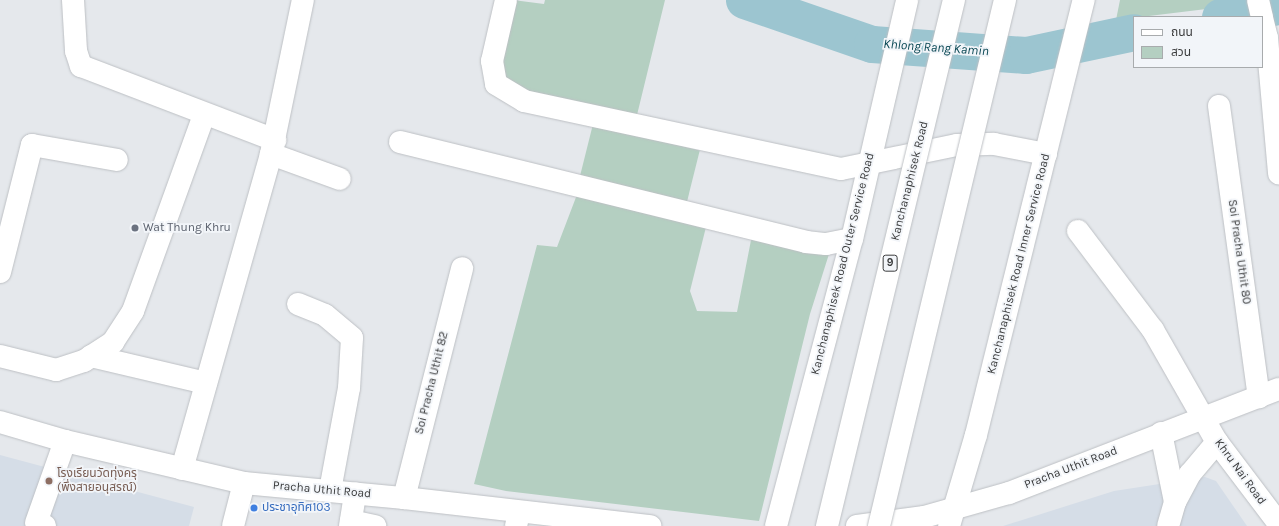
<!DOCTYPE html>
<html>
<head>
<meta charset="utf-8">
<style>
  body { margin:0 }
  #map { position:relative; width:1279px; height:526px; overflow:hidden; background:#e5e8ec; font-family:Karla,"Noto Sans Thai",sans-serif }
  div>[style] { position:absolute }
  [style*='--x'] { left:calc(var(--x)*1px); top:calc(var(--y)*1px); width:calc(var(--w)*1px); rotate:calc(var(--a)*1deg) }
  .built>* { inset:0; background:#d5dde7 }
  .green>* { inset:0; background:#b4cfc1; transform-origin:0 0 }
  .river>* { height:37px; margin:-18.5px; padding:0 18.5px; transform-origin:18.5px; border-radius:18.5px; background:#9cc5d0 }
  .roads { filter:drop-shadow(0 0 1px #bdc0c4) drop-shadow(0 0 1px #bdc0c4) }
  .minor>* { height:22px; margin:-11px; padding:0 11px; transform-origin:11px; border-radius:11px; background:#fff }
  .major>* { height:22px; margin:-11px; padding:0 11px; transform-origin:11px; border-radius:11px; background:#fff }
  .bridges { filter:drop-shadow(0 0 1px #bdc0c4) drop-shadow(0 0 1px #bdc0c4) }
  .highway-bridge>* { height:22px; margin:-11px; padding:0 11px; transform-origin:11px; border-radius:11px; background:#fff }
  .dots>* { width:11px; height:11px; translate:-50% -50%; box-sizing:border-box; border:2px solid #f2f5f9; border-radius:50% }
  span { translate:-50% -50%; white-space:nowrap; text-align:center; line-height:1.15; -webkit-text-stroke:3.5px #f2f5f9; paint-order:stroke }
  .shield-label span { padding:1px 3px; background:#f2f5f9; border:1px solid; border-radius:3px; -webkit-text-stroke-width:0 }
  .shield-label { font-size:11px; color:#3a3b3c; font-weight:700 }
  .street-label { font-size:12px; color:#3a3b3c }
  .worship-label { font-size:12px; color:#5b616d }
  .left { translate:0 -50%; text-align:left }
  .education-label { font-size:12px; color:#785e54 }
  .shop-label { font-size:12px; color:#366cbe }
  .water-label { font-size:13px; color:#064551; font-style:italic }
  .legend { position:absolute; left:1133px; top:16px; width:130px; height:52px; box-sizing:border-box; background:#f2f5f9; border:1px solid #a8abad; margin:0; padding:5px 7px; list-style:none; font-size:12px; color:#3a3b3c }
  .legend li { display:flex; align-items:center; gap:8px; height:20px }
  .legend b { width:20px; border:1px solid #a8abad }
</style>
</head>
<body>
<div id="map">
  <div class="built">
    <i style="clip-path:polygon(0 455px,194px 507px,189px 526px,0 526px)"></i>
    <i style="clip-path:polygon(1205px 477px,1216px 481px,1247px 526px,1003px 526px,1114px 491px)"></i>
  </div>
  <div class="green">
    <i style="clip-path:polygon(513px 0,544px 4px,545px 0,665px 0,637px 115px,532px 97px,507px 85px,497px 60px)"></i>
    <i style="clip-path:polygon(1120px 0,1230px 0,1231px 6px,1116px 20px)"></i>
    <i style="left:593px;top:124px;width:110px;height:55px;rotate:14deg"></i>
    <i style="clip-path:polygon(578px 192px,706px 227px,690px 291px,697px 311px,737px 312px,752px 235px,829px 254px,810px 314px,759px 521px,506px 491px,474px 484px,537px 245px,557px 247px)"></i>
  </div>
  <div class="river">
    <i style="--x:744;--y:0;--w:135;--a:19"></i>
    <i style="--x:872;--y:44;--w:154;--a:4.1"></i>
    <i style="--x:1026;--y:55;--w:110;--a:-12"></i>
    <i style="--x:1220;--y:17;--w:60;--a:-10.6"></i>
  </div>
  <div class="roads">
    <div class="minor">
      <i style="--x:73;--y:0;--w:51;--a:86.6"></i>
      <i style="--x:76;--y:51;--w:16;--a:72"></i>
      <i style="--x:81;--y:66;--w:208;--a:20.9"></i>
      <i style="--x:506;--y:0;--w:63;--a:102.9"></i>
      <i style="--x:492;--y:61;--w:23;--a:80"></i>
      <i style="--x:496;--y:84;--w:33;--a:31"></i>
      <i style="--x:524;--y:101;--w:324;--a:12.1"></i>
      <i style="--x:841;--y:169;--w:118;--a:-11.7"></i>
      <i style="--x:957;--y:145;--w:37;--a:-2"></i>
      <i style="--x:994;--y:144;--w:53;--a:10.9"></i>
      <i style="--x:1258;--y:0;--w:17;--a:77"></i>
      <i style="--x:1262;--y:18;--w:21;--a:76"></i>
      <i style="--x:1267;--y:38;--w:136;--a:84.9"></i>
      <i style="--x:1219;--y:106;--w:294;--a:82.2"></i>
      <i style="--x:400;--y:142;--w:418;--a:13.8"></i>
      <i style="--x:806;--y:242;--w:20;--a:6"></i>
      <i style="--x:826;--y:244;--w:26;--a:-11"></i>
      <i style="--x:271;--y:154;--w:73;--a:19.9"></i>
      <i style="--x:1078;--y:231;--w:124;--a:52.9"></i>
      <i style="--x:1153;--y:330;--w:129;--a:60.3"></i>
      <i style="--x:1217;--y:442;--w:103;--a:52.9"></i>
      <i style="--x:0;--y:272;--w:131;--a:-75.9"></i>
      <i style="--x:32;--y:145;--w:86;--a:10"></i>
      <i style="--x:298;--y:304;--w:29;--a:22"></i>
      <i style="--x:325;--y:315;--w:35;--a:40"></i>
      <i style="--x:352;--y:338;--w:50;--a:93.4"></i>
      <i style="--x:349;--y:388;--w:105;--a:100.5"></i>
      <i style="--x:0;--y:356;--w:58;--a:14"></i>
      <i style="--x:56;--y:370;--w:29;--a:-18"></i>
      <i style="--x:84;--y:361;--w:35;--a:-33"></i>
      <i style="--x:113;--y:342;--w:37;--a:-57"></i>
      <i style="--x:133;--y:311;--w:208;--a:-70.1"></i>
      <i style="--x:91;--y:356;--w:118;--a:13.2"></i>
      <i style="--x:1161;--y:433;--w:70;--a:78.5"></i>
      <i style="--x:1175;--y:502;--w:25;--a:106"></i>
      <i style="--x:182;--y:469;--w:327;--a:-74.2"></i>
      <i style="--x:271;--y:154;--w:157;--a:-78.3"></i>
      <i style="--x:404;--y:498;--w:237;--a:-75.8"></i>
      <i style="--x:1175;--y:502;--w:32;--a:-62"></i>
      <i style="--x:1190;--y:474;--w:42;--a:-49.8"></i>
      <i style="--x:351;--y:521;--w:25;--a:12"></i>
      <i style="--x:45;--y:526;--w:9;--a:-162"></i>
      <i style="--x:36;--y:523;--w:87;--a:-70.5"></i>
      <i style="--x:233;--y:526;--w:44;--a:-75.7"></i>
      <i style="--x:350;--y:526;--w:33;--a:-81"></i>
      <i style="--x:516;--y:526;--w:13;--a:-77"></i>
    </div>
    <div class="major">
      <i style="--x:0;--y:422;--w:68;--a:16.3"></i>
      <i style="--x:65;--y:441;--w:184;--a:13.2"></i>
      <i style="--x:244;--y:483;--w:161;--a:5.4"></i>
      <i style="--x:404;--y:498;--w:248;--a:6.5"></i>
      <i style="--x:776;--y:526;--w:297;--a:-75.2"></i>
      <i style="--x:852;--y:239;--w:245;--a:-77"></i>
      <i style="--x:857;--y:526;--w:68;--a:-7.7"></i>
      <i style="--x:924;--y:517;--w:88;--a:-15.8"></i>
      <i style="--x:1009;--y:493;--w:289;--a:-21.1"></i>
      <i style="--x:949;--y:526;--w:95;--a:-73.5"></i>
      <i style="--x:976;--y:435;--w:448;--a:-76.1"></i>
    </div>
  </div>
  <div class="bridges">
    <div class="highway-bridge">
      <i style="--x:827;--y:526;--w:541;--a:-76.43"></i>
      <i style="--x:879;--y:526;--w:541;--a:-76.53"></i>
    </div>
  </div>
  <div class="dots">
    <i style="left:135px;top:228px;background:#6b7280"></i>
    <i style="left:49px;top:481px;background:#8d6e63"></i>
    <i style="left:254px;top:508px;background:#3f7fe0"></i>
  </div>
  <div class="shield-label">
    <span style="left:890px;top:263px">9</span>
  </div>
  <div class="street-label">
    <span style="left:910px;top:181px;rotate:-76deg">Kanchanaphisek Road</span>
    <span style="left:1239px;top:252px;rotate:82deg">Soi Pracha Uthit 80</span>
    <span style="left:843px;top:264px;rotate:-76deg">Kanchanaphisek Road Outer Service Road</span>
    <span style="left:1019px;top:264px;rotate:-76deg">Kanchanaphisek Road Inner Service Road</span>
    <span style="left:432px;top:383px;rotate:-76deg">Soi Pracha Uthit 82</span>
    <span style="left:1071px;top:468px;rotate:-21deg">Pracha Uthit Road</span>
    <span style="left:1240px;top:472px;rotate:54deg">Khru Nai Road</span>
    <span style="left:322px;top:490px;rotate:5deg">Pracha Uthit Road</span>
  </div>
  <div class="worship-label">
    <span class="left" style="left:143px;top:228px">Wat Thung Khru</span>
  </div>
  <div class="education-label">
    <span class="left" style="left:57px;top:481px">โรงเรียนวัดทุ่งครุ<br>(พึ่งสายอนุสรณ์)</span>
  </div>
  <div class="shop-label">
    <span class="left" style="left:262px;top:508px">ประชาอุทิศ103</span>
  </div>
  <div class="water-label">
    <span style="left:936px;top:48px;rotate:4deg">Khlong Rang Kamin</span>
  </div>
  <ul class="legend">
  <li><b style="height:5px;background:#fff"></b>ถนน</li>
  <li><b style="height:11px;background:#b4cfc1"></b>สวน</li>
  </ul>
</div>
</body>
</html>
